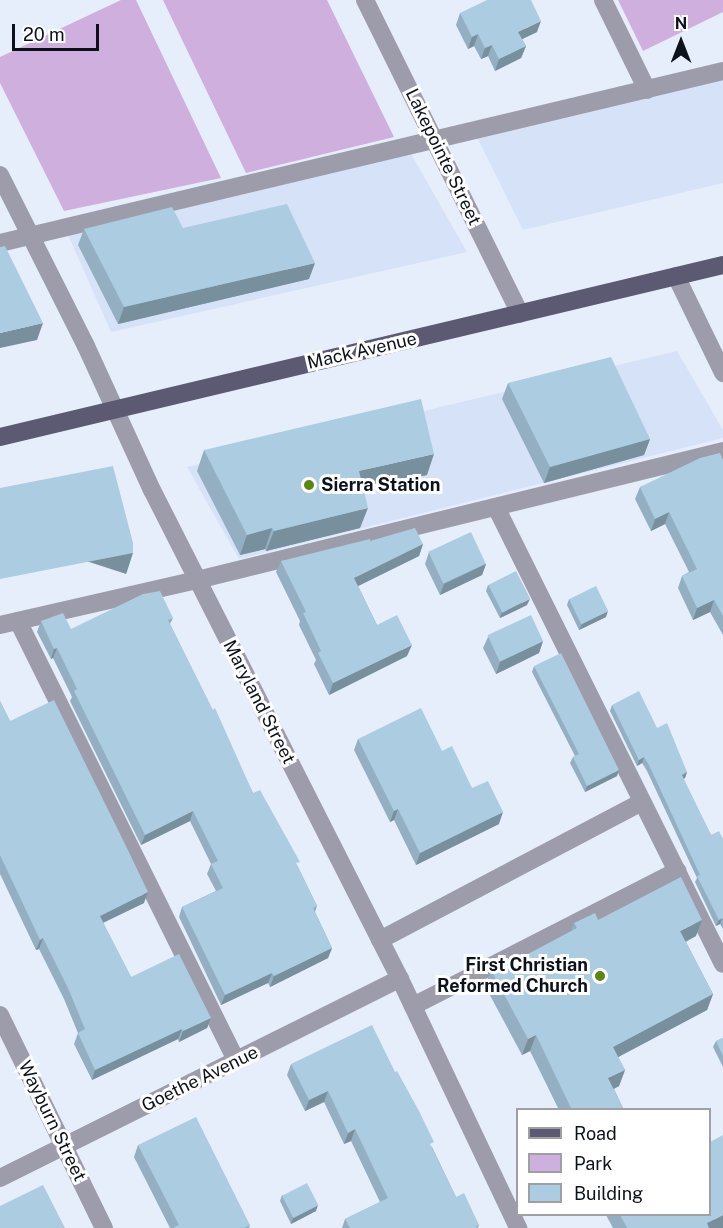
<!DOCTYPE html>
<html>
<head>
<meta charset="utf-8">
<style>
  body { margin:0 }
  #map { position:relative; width:723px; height:1228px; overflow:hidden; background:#e7eefb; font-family:"Public Sans",sans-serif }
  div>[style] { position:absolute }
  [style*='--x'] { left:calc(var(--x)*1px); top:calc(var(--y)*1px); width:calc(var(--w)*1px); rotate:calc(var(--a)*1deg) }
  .built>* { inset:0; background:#d5e2f8 }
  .green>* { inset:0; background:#ceafdd }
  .minor>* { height:18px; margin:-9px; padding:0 9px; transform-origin:9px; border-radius:9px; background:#9d9cab }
  .major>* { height:18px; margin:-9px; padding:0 9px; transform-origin:9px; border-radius:9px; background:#5c5a72 }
  .wall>* { inset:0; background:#94afc2 }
  .shaded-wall>* { inset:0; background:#788f9e; transform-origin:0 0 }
  .building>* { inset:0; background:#accce1; transform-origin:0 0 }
  .dots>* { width:16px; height:16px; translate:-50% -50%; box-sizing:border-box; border:3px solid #fff; border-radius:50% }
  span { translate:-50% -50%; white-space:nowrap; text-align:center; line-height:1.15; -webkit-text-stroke:6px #fff; paint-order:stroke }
  .street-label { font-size:18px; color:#0c121c }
  .poi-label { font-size:18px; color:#0c121c; font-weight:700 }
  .left { translate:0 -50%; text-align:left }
  .right { translate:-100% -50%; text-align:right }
  .legend { position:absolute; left:516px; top:1108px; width:195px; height:108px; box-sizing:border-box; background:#fff; border:2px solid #9ea0a4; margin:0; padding:8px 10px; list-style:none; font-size:18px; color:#0c121c }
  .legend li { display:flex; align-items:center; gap:12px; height:30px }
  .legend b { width:30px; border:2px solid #9ea0a4 }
  .north { position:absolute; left:651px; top:12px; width:60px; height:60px; -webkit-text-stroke:4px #fff; paint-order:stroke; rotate:0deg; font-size:16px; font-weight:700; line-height:24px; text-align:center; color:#0c121c }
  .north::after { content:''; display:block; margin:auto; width:21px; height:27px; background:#0c121c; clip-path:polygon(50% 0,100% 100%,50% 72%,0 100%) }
  .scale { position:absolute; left:12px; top:24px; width:87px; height:27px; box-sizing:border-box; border:3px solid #0c121c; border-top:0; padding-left:8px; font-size:18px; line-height:21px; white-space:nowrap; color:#0c121c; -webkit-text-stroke:4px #fff; paint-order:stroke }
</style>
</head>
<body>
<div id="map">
  <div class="built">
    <i style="clip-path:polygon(723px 75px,723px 183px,523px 230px,474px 131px)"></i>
    <i style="clip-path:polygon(410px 152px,467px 252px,111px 332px,61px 219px)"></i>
    <i style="clip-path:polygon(677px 351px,723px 430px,723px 438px,239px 559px,187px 467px)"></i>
  </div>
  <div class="green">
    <i style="clip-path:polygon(121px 0,136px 0,221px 178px,64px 211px,0 83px,0 57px)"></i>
    <i style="clip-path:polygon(163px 0,327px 0,394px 137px,246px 173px)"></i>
    <i style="clip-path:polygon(618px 0,723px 0,723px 12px,643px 51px)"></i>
  </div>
  <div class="minor">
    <i style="--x:365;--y:0;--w:350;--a:63.7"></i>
    <i style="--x:603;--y:0;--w:100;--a:63.9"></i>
    <i style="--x:0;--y:175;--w:191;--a:63.3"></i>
    <i style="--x:86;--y:346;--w:158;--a:65.4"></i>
    <i style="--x:152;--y:490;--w:548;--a:63.11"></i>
    <i style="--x:400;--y:979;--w:276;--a:64.6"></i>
    <i style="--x:0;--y:243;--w:743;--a:-13.38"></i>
    <i style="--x:676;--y:276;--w:108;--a:64.1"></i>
    <i style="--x:496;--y:507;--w:510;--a:63.59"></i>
    <i style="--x:18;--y:621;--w:491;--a:63.6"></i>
    <i style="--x:0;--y:625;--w:202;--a:-12.9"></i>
    <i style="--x:197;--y:580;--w:542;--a:-13.78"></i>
    <i style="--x:380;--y:940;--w:296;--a:-27.8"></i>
    <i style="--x:413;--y:1006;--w:297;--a:-27.1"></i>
    <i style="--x:0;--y:1015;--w:237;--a:64"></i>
    <i style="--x:0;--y:1178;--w:447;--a:-26.5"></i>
  </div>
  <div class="major">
    <i style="--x:0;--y:437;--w:743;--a:-13.38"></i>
  </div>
  <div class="wall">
    <i style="clip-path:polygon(460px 13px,537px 32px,522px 39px,526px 46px,521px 58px,495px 71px,488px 56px,481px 59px,474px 46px,468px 49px,456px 25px)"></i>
    <i style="clip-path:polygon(183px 228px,309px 279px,118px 324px,78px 245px,84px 229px)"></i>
    <i style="clip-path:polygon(508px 383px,650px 439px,644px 455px,544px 483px,502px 399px)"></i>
    <i style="clip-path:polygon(204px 450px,427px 475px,363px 489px,360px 528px,266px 551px,265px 549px,240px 555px,197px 471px)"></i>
    <i style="clip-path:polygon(723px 460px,723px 635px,710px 612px,693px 620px,678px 588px,682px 576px,689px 572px,665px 524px,651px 531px,635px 499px,640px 487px)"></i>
    <i style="clip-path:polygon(370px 541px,423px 544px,419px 556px,358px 586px,377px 625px,407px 656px,329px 695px,314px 664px,316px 660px,299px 625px,300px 621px,276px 572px,281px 561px)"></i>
    <i style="clip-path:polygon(429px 552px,486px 564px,482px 575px,440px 595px,425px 564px)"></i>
    <i style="clip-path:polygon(488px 585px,527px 605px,500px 618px,486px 591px)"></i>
    <i style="clip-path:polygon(569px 599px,606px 617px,579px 630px,567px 605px)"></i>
    <i style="clip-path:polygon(173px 618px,170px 624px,253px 793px,298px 867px,317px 906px,315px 912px,332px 948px,328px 958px,270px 987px,268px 983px,221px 1005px,179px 917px,182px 907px,216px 891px,207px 874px,211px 864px,190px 821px,141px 845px,70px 701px,72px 697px,53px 658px,51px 659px,37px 632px,41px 621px,71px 629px)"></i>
    <i style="clip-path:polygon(488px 637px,543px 641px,539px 653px,496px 674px,483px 648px)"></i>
    <i style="clip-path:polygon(534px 666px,617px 776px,585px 792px,570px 763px,573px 757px,575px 756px,532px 672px)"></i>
    <i style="clip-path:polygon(0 701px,10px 721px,144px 903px,103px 923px,131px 977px,211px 1018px,207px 1028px,179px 1042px,178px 1039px,92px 1080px,74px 1044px,78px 1033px,64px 999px,39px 949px,36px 950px,0 874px)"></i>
    <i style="clip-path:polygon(612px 705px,657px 728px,687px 772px,685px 778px,683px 779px,711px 835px,723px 839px,723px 929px,720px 924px,716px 926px,695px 882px,697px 878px,647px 771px,642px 763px,637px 766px,610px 711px)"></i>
    <i style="clip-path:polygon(358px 739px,442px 751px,472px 788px,499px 824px,416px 865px,394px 820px,390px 822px,354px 750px)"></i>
    <i style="clip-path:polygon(598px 920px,696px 936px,686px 942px,713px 994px,707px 1010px,618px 1057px,625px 1070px,619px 1086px,614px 1089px,624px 1110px,559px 1110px,530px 1051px,522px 1055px,485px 986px,491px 970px,513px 962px,571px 931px,574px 923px)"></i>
    <i style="clip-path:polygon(723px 1038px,723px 1067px,713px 1047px,716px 1041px)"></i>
    <i style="clip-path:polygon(291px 1064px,432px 1147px,456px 1197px,479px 1225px,478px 1228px,342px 1228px,345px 1219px,380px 1202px,351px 1141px,344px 1144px,324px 1102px,305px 1111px,287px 1075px)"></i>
    <i style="clip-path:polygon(138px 1145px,250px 1225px,249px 1228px,170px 1228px,134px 1157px)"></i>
    <i style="clip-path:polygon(282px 1195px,316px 1211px,291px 1224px,280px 1201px)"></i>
    <i style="clip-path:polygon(606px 1215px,710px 1215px,723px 1228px,613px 1228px)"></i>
  </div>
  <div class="shaded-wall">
    <i style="clip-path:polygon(541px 21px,537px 32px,514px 43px,518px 32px)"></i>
    <i style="clip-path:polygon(478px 34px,474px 46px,468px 49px,472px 37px)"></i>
    <i style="clip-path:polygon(492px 45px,488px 56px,481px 59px,485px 48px)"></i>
    <i style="clip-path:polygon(526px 46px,521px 58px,495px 71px,499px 59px)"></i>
    <i style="clip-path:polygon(315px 263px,309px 279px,118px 324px,124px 307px)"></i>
    <i style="clip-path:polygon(43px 323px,37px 340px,0 348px,0 333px)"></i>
    <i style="clip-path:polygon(650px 439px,644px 455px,544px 483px,550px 467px)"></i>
    <i style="clip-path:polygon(434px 454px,427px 475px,351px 491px,359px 471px)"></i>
    <i style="clip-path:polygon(368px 508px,360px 528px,266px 551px,274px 531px)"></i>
    <i style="clip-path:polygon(669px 512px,665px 524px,651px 531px,655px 519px)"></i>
    <i style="clip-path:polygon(272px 528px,265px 549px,240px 555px,247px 535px)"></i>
    <i style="clip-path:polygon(423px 544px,419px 556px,350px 590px,354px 578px)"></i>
    <i style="left:133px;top:553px;width:22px;height:136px;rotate:108deg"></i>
    <i style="clip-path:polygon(486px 564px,482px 575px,440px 595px,444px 584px)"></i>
    <i style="clip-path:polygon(530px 599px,527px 605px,500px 618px,502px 612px)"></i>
    <i style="clip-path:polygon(714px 600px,710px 612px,693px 620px,697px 608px)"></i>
    <i style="clip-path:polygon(608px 611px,606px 617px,579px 630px,582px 624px)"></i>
    <i style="clip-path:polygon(543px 641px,539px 653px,496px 674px,500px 662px)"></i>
    <i style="clip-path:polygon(412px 645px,407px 656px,329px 695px,333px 683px)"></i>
    <i style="clip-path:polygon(57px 648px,53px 658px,51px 659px,54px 649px)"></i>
    <i style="clip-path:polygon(644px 757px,642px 763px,637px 766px,639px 760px)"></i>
    <i style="clip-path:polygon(619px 770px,617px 776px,585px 792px,587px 786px)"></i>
    <i style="clip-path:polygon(687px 772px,685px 778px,679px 781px,682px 775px)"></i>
    <i style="clip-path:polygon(398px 809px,394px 820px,390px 822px,394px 811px)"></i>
    <i style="clip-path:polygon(193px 811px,190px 821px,141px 845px,145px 835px)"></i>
    <i style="clip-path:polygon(503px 812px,499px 824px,416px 865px,420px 853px)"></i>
    <i style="clip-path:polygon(148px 892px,144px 903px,96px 926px,100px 916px)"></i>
    <i style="clip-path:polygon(722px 918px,720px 924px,716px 926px,719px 920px)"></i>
    <i style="clip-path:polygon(702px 920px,696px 936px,674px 947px,680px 931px)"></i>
    <i style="clip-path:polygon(43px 938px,39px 949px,36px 950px,40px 940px)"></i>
    <i style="clip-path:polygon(332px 948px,328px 958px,270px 987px,274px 976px)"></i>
    <i style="clip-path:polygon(272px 973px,268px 983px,221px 1005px,225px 995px)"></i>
    <i style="clip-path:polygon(713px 994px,707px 1010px,607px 1063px,613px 1047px)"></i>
    <i style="clip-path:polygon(211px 1018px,207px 1028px,179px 1042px,183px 1031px)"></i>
    <i style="clip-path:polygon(182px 1029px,178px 1039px,92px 1080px,95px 1070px)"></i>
    <i style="clip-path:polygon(536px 1035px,530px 1051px,522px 1055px,528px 1039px)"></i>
    <i style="clip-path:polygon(625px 1070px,619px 1086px,603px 1094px,608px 1078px)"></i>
    <i style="clip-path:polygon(328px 1091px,324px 1102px,305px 1111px,309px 1100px)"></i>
    <i style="clip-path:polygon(355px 1129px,351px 1141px,344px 1144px,348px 1133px)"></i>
    <i style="clip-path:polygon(318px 1205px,316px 1211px,291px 1224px,293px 1218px)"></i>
    <i style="clip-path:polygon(723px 1215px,723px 1228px,705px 1228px,707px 1223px)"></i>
  </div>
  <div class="building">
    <i style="clip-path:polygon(487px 0,531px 0,541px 21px,518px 32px,526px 46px,499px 59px,492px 45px,485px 48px,478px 34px,472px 37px,460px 13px)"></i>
    <i style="clip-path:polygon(287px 204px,315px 263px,124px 307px,84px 229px,172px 207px,183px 228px)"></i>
    <i style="clip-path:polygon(5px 246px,43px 323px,0 333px,0 247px)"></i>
    <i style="clip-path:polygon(611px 357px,650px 439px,550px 467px,508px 383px)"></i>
    <i style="clip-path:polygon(421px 399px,434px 454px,359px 471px,368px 508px,274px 531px,272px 528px,247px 535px,204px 450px)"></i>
    <i style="clip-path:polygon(720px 453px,723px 460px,723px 616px,714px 600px,697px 608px,682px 576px,697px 569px,669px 512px,655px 519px,640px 487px,700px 458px)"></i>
    <i style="clip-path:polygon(113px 466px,133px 543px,133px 553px,0 579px,0 488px)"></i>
    <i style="clip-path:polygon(415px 528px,423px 544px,354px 578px,377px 625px,397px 615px,412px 645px,333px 683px,318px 653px,321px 651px,303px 613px,306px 612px,281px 561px,370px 539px,370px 541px)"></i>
    <i style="left:471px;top:532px;width:35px;height:47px;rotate:65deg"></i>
    <i style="left:516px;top:571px;width:31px;height:31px;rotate:63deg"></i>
    <i style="left:596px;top:586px;width:28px;height:30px;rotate:64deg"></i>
    <i style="clip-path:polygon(160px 591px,173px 618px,168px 620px,213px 710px,215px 708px,253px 793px,260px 790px,300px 862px,296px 863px,317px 906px,313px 908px,332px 948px,274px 976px,272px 973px,225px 995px,182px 907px,223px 888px,211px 864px,218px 861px,193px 811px,145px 835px,74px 691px,77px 689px,57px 648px,54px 649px,41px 621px,63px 613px,71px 629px,143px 594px)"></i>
    <i style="left:531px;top:615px;width:29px;height:48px;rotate:65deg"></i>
    <i style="clip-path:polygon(561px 653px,619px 770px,587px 786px,573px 757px,579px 754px,534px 666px)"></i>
    <i style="clip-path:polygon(639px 691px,657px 728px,667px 723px,687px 772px,682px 775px,711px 835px,719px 831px,723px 839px,723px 919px,722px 918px,719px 920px,697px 876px,700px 875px,649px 765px,644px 757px,639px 760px,612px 705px)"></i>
    <i style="clip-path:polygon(54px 700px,125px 844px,148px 892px,100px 916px,131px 977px,179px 954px,211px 1018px,183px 1031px,182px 1029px,95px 1070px,78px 1033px,85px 1029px,68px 988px,43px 938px,40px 940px,0 855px,0 701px,10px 721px)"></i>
    <i style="clip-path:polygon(421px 708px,442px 751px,452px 746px,472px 788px,488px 781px,503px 812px,420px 853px,398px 809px,394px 811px,358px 739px)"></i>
    <i style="clip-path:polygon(681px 877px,702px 920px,680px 931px,713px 994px,613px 1047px,625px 1070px,608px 1078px,624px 1110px,572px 1110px,536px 1035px,528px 1039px,491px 970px,512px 958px,513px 962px,577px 928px,574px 923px,595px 913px,598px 920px)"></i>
    <i style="clip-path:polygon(372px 1025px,395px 1072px,397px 1071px,419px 1111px,434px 1142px,430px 1144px,456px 1197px,464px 1193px,479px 1225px,476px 1226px,477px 1228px,350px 1228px,345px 1219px,388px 1198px,355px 1129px,348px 1133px,328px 1091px,309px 1100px,291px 1064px)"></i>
    <i style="clip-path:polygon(723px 1038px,723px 1056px,716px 1041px)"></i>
    <i style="clip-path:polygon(196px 1117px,250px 1225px,244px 1228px,175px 1228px,174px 1227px,179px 1225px,138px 1145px)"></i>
    <i style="clip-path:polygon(723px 1135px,723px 1215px,707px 1223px,709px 1228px,627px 1228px,620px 1215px,710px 1215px,710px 1142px)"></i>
    <i style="left:307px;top:1183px;width:25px;height:28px;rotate:63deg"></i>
    <i style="clip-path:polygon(43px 1185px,65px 1228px,0 1228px,0 1206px)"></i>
  </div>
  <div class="dots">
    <i style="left:309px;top:485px;background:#5b8611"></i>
    <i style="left:600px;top:976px;background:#5b8611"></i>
  </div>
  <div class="street-label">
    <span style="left:443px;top:157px;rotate:64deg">Lakepointe Street</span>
    <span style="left:362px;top:351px;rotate:-13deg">Mack Avenue</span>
    <span style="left:259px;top:702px;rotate:63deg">Maryland Street</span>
    <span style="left:200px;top:1079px;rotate:-26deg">Goethe Avenue</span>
    <span style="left:52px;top:1121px;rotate:64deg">Wayburn Street</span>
  </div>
  <div class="poi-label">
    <span class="left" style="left:321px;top:485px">Sierra Station</span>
    <span class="right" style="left:588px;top:976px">First Christian<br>Reformed Church</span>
  </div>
  <ul class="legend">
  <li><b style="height:8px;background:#5c5a72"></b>Road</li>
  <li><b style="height:16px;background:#ceafdd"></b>Park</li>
  <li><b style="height:16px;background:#accce1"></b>Building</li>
  </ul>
  <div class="north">N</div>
  <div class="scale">20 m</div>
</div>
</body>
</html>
